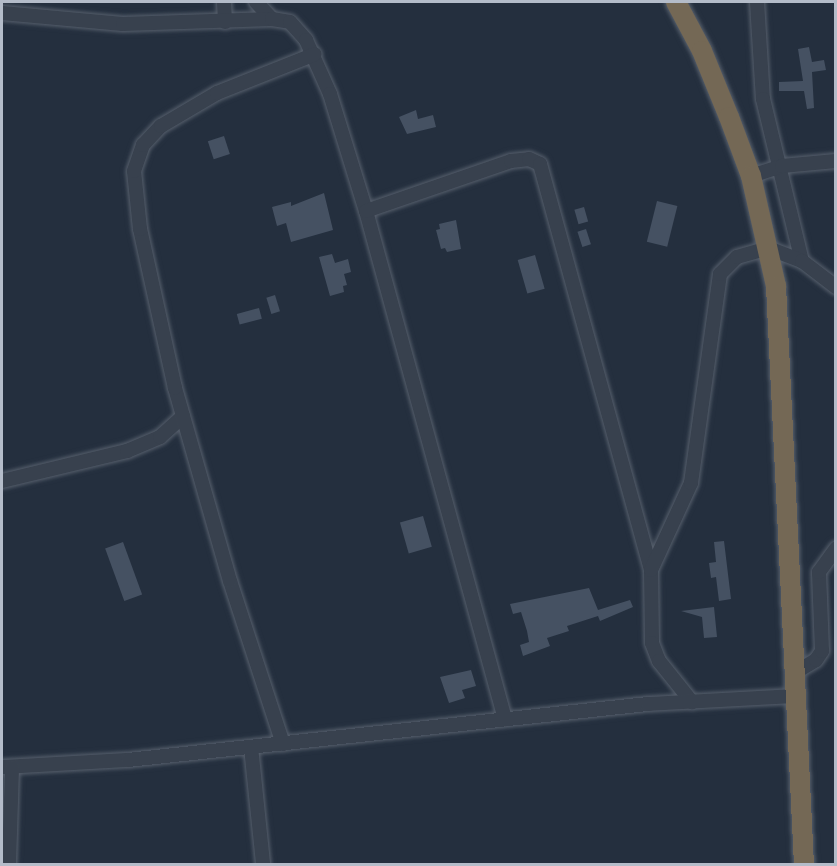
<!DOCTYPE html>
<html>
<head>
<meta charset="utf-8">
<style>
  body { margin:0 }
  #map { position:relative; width:837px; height:866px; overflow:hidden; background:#242f3e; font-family:"Varela Round",sans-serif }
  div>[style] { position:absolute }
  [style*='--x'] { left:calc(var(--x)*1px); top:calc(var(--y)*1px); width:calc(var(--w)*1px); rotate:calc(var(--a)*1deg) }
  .building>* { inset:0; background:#455162; transform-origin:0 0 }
  .roads { filter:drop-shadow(0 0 2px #565f6c) drop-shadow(0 0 2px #565f6c) }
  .minor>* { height:14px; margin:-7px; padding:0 7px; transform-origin:7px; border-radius:7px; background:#38414e }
  .highway>* { height:20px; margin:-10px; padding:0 10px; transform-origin:10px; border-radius:10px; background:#746855 }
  span { translate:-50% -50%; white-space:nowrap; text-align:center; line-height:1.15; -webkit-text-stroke:4.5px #1d2633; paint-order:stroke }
  .frame { position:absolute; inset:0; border:3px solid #b4bcc9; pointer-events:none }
</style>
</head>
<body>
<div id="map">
  <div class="building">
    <i style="clip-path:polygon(809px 47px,812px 62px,824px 60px,826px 70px,812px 72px,814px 108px,807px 109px,804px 91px,779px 91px,779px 82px,803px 81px,798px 49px)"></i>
    <i style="clip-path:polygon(416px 110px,418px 119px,433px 115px,436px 127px,407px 134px,399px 117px)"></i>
    <i style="left:224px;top:136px;width:19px;height:17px;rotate:72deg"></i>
    <i style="clip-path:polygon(324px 193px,333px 230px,291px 242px,286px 223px,277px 226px,272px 207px,291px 202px,291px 206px)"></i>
    <i style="left:657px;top:201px;width:21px;height:42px;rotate:14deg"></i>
    <i style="left:584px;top:207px;width:15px;height:10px;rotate:74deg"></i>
    <i style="clip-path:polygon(456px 220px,461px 249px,447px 252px,445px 248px,441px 249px,436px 230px,440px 229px,439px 224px)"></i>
    <i style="left:586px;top:229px;width:16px;height:9px;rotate:72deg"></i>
    <i style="clip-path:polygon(332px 254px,335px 263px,348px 259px,351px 272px,344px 274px,347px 285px,343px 286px,344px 292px,330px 296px,319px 257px)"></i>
    <i style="left:535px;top:255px;width:35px;height:18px;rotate:74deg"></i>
    <i style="left:275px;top:295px;width:17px;height:9px;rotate:73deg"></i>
    <i style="left:259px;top:308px;width:11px;height:23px;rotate:75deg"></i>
    <i style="left:423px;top:516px;width:32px;height:24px;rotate:74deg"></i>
    <i style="clip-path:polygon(724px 541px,731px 599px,719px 601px,716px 577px,711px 578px,709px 563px,716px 562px,714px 542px)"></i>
    <i style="left:123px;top:542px;width:56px;height:19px;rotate:70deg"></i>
    <i style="clip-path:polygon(589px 588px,598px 610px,630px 600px,633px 607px,600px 621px,598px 616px,567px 626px,569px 631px,547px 638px,550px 646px,523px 656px,520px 645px,529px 642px,527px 631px,521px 612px,513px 614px,510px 604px)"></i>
    <i style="clip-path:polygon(714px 607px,717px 637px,704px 638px,702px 617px,681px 611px)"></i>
    <i style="clip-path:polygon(471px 670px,476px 686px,462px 690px,465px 698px,449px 703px,440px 677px)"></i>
  </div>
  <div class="roads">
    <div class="minor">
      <i style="--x:224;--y:2;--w:20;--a:87"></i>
      <i style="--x:256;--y:2;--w:23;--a:47"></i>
      <i style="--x:757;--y:2;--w:97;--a:86.5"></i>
      <i style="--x:763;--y:99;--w:167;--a:76.5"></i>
      <i style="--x:2;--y:13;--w:121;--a:5.2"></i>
      <i style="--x:123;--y:24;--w:149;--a:-1.9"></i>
      <i style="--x:272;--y:19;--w:18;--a:9"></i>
      <i style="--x:290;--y:22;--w:24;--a:48"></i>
      <i style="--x:306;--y:40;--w:59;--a:66"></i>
      <i style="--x:330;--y:94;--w:122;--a:72.9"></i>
      <i style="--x:366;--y:211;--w:527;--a:74.7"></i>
      <i style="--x:751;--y:176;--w:33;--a:-18"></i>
      <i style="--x:782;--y:166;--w:54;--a:-5.3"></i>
      <i style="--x:366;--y:211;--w:153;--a:-19"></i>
      <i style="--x:511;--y:161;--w:18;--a:-6"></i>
      <i style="--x:529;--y:159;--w:12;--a:24"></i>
      <i style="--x:540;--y:164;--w:421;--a:74.7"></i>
      <i style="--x:651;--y:570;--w:73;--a:89.2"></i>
      <i style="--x:652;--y:643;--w:19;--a:69"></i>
      <i style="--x:659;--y:661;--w:53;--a:51.2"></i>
      <i style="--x:2;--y:481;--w:129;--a:-13.5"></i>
      <i style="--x:127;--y:451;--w:36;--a:-23"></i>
      <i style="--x:160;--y:437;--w:31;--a:-42"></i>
      <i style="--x:651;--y:570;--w:96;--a:-65.3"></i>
      <i style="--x:691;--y:483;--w:211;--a:-82.1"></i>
      <i style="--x:720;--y:274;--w:24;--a:-45"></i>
      <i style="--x:737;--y:257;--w:32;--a:-16"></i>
      <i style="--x:768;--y:248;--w:36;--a:21"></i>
      <i style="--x:802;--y:261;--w:43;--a:37.4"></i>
      <i style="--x:796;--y:672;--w:23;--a:-31"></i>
      <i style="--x:816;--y:660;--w:11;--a:-56"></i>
      <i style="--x:822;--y:651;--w:79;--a:-92.2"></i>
      <i style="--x:819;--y:572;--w:29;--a:-54"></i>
      <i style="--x:283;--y:744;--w:171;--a:-108"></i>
      <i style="--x:230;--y:581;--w:201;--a:-105.9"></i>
      <i style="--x:175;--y:388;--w:163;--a:-102.4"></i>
      <i style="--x:140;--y:229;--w:58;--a:-95.9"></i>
      <i style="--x:134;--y:171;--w:28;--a:-71"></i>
      <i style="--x:143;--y:145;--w:26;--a:-47"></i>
      <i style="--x:161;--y:126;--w:65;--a:-30.5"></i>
      <i style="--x:217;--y:93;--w:105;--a:-21.7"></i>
      <i style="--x:251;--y:747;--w:118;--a:84.1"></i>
      <i style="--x:2;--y:767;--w:126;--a:-3.2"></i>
      <i style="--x:128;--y:760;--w:523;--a:-6.15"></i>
      <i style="--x:648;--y:704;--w:149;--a:-3.1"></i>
      <i style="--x:9;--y:864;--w:97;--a:-88.2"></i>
    </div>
    <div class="highway">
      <i style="--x:676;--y:2;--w:55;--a:62"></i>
      <i style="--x:702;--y:51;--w:71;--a:67.8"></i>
      <i style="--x:729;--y:117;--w:63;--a:69.6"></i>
      <i style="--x:751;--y:176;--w:113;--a:77.2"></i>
      <i style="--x:776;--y:286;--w:579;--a:87.23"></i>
    </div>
  </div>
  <div class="frame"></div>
</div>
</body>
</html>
